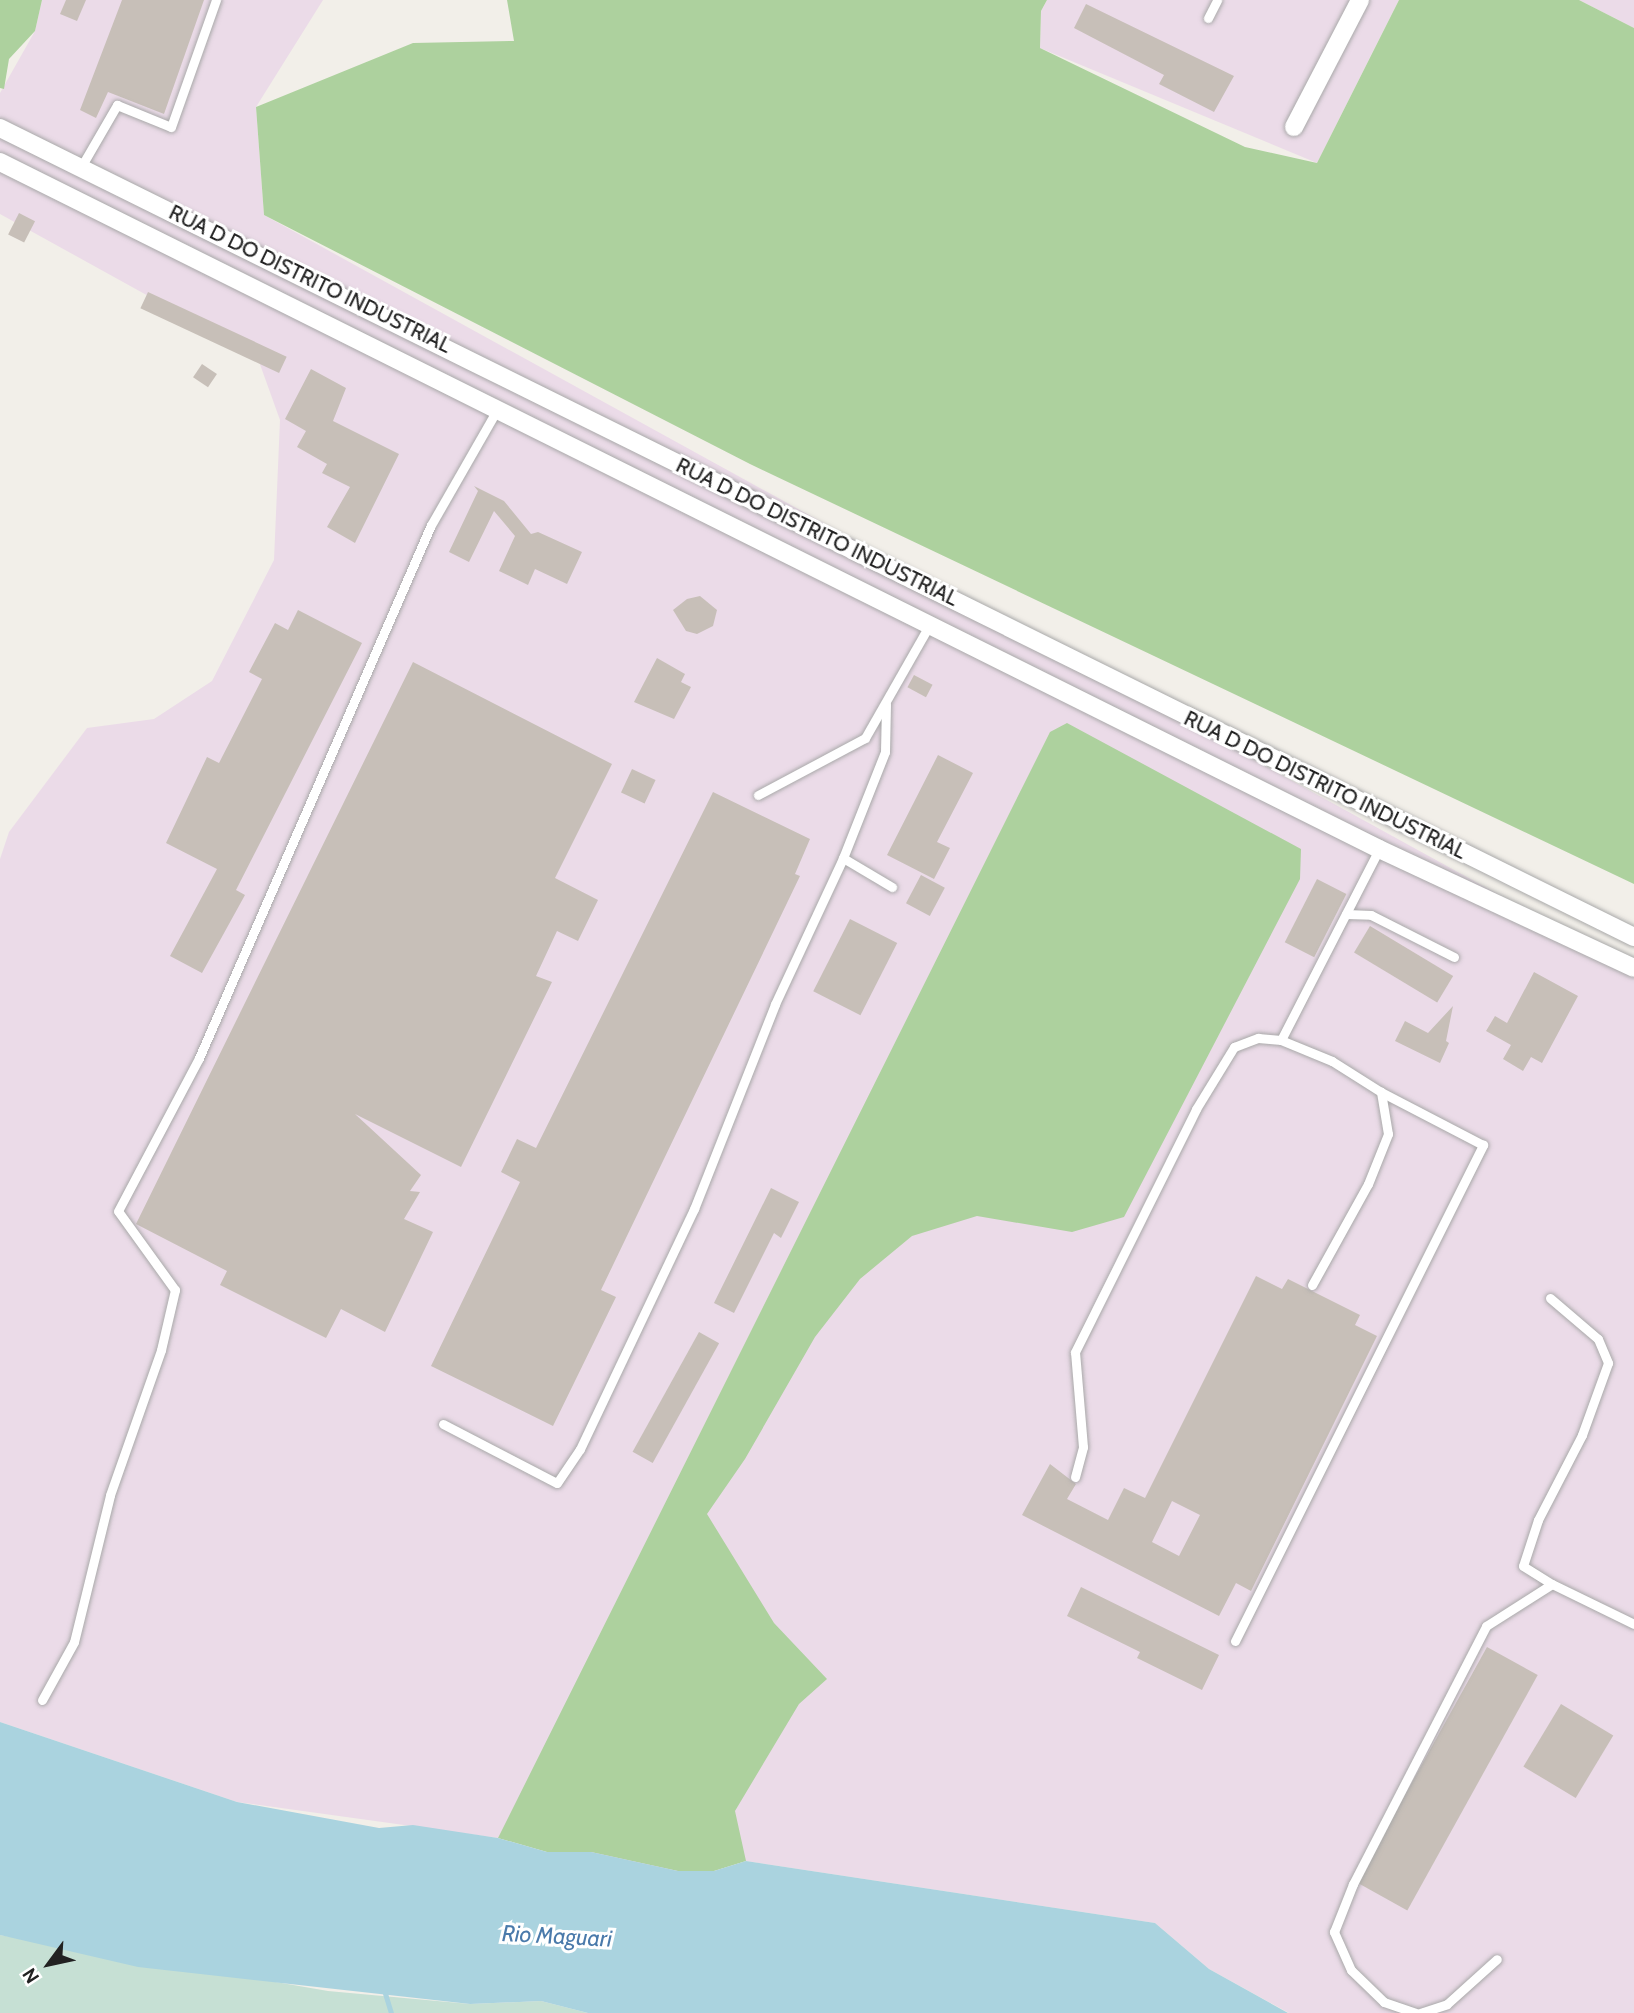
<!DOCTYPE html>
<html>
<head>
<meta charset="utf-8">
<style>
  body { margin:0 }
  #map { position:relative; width:1634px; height:2013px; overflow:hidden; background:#f2efe9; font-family:Cabin,sans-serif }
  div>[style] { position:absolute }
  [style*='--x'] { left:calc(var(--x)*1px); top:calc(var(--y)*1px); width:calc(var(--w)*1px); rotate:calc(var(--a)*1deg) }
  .industrial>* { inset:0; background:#ebdbe8 }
  .forest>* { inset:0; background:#add19e }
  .wetland>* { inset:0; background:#c6e0d4 }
  .water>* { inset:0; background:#aad3df }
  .stream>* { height:5px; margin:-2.5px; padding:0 2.5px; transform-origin:2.5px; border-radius:2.5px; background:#aad3df }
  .building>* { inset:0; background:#c7bfb8; transform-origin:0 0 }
  .roads { filter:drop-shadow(0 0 2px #a9a9a9) drop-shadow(0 0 2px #a9a9a9) }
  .lane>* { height:9px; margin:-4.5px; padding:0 4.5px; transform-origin:4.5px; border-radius:4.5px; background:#fff }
  .street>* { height:18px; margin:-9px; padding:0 9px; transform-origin:9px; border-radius:9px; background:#fff }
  span { translate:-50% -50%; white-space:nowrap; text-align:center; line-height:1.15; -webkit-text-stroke:6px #fff; paint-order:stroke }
  .street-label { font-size:21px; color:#222 }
  .water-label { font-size:23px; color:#4a7aab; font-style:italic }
  .north { position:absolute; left:14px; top:1929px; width:70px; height:70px; -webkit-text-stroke:5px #fff; paint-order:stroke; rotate:237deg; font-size:19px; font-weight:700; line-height:28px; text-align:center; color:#222 }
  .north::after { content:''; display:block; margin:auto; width:24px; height:32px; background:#222; clip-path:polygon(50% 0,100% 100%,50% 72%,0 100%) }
</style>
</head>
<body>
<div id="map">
  <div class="industrial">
    <i style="clip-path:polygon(42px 0,323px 0,256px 107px,264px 215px,1634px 969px,1634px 2013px,1289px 2013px,1209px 1969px,1155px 1923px,746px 1861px,678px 1871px,498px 1838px,237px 1802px,0 1722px,0 859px,9px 832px,87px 728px,154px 719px,212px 681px,274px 560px,280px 420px,257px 356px,0 214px,0 93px,35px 31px)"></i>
    <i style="clip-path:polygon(1047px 0,1399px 0,1317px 163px,1040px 48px,1041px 11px)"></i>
    <i style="clip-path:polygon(1579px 0,1634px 0,1634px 28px)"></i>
  </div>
  <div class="forest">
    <i style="clip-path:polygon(0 0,42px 0,35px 31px,9px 59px,4px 89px,0 88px)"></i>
    <i style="clip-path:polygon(507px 0,1047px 0,1041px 11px,1040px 48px,1245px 147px,1317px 163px,1399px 0,1579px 0,1634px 28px,1634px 884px,750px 464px,264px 215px,256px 107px,413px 43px,514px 41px)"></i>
    <i style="clip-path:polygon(1067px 723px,1301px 849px,1300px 879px,1124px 1217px,1072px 1232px,977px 1216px,912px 1236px,860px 1279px,815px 1337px,745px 1459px,707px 1514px,774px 1623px,827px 1679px,799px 1704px,735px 1811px,746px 1861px,714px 1871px,678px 1871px,591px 1852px,547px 1852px,498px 1838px,1050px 732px)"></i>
  </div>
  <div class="wetland">
    <i style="clip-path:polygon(0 1935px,328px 1991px,470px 2004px,541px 2001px,588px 2013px,0 2013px)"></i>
  </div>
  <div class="water">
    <i style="clip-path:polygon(0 1722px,237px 1802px,379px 1828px,413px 1825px,498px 1838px,547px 1852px,591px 1852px,678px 1871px,714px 1871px,746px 1861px,1155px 1923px,1209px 1969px,1288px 2013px,588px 2013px,541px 2001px,470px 2004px,138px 1967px,0 1935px)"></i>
  </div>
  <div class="stream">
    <i style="--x:384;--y:1990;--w:24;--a:73"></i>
  </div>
  <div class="building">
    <i style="clip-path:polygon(66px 0,86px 0,77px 21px,60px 14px)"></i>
    <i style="clip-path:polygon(122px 0,204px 0,164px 114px,108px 92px,96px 118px,80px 110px)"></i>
    <i style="clip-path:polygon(1086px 4px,1234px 76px,1214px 112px,1159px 84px,1164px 75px,1074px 28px)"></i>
    <i style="left:19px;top:213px;width:18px;height:24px;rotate:27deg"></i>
    <i style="left:148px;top:292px;width:153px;height:18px;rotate:25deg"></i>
    <i style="left:202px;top:364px;width:18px;height:16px;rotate:34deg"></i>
    <i style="clip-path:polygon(311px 369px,346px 388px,333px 421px,399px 454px,355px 543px,327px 527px,350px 487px,322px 473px,327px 464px,297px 447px,306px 431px,285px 419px)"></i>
    <i style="clip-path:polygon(474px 486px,504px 501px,531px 534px,538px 532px,582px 552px,567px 584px,535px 569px,528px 585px,499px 571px,515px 536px,494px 511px,469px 562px,449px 552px,478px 491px)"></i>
    <i style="clip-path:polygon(700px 596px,717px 610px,713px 626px,697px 634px,686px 631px,673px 610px,687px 599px)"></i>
    <i style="clip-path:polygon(298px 610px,362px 643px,236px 890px,245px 895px,202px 973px,170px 956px,217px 869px,166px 843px,207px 757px,219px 763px,262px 679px,249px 672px,275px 623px,288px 630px)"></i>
    <i style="clip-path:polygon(657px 658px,685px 674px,681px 682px,691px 687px,674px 719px,634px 702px)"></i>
    <i style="clip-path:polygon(413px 662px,612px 764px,555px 878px,598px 900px,578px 941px,557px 931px,536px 976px,552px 982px,461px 1167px,355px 1114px,421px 1175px,410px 1191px,420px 1192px,404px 1219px,433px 1232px,385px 1332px,341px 1309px,326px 1338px,220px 1285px,227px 1271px,136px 1224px)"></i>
    <i style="left:914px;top:675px;width:21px;height:14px;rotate:28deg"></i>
    <i style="clip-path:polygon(938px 755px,973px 773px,937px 842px,950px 848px,934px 879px,887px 855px)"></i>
    <i style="left:632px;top:769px;width:26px;height:26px;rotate:25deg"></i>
    <i style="clip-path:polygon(713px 792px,810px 839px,795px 874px,800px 876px,601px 1290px,616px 1297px,553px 1426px,431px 1366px,520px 1182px,501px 1172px,517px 1139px,536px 1148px)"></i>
    <i style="left:921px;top:875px;width:27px;height:32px;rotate:28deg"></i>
    <i style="left:1317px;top:879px;width:33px;height:71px;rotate:27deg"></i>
    <i style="left:850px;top:919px;width:53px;height:81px;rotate:27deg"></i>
    <i style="left:1370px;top:926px;width:97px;height:31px;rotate:31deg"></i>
    <i style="clip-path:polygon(1534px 972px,1578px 996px,1542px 1063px,1531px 1057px,1523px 1071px,1503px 1059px,1511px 1045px,1486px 1031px,1495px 1016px,1507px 1023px)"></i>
    <i style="clip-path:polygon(1453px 1006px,1446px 1041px,1449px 1043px,1440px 1063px,1395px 1041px,1405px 1021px,1428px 1033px)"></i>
    <i style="clip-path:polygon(771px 1188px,799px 1202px,781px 1238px,774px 1233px,734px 1313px,714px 1303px)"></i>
    <i style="clip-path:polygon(evenodd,1256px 1276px,1282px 1289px,1288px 1279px,1360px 1315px,1355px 1325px,1377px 1336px,1251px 1591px,1236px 1583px,1219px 1616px,1022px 1515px,1050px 1464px,1076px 1484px,1067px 1499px,1108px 1520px,1124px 1488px,1145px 1498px,1256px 1276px,1172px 1501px,1200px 1515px,1179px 1556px,1152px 1542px,1172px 1501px)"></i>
    <i style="left:699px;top:1332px;width:23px;height:137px;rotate:29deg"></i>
    <i style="clip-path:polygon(1081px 1587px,1219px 1655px,1202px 1690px,1137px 1658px,1140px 1652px,1067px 1616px)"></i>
    <i style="left:1487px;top:1647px;width:58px;height:269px;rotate:29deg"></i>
    <i style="left:1561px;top:1704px;width:61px;height:73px;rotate:31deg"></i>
  </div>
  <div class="roads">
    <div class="lane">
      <i style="--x:1208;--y:18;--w:20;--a:-63"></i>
      <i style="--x:81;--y:167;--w:72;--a:-59.9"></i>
      <i style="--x:117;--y:105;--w:58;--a:22.2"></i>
      <i style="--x:171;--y:127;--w:135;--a:-70.5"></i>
      <i style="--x:758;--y:795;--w:121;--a:-28"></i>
      <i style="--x:865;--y:738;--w:131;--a:-60.3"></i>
      <i style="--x:843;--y:858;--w:57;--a:30.6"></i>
      <i style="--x:1346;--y:914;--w:25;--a:2"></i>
      <i style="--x:1371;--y:915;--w:93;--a:26.8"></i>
      <i style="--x:1312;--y:1285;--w:115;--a:-61"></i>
      <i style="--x:1368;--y:1184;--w:54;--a:-68.2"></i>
      <i style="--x:1388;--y:1134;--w:43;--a:-99.5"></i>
      <i style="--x:1381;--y:1092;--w:58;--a:-147.7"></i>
      <i style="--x:1332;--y:1061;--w:55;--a:-157.6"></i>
      <i style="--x:1281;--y:1040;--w:215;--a:-62.8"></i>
      <i style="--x:1550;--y:1298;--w:63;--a:40.5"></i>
      <i style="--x:1598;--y:1339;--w:26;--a:67"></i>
      <i style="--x:1608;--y:1363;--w:77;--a:109.9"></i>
      <i style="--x:1582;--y:1435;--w:96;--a:117.4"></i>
      <i style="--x:1538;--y:1520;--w:48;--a:108.1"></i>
      <i style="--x:1523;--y:1566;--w:34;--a:32"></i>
      <i style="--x:443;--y:1424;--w:128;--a:27.4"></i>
      <i style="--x:557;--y:1483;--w:41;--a:-55.9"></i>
      <i style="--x:580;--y:1449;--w:266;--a:-64.6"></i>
      <i style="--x:694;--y:1209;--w:220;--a:-68.4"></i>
      <i style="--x:775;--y:1004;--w:161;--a:-65"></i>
      <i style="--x:843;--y:858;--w:114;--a:-68.4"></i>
      <i style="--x:885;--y:752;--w:48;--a:-88.8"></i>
      <i style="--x:1075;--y:1477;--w:31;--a:-75"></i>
      <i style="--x:1083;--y:1447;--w:95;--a:-94.8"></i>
      <i style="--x:1075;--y:1352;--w:271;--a:-63.5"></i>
      <i style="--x:1196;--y:1109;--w:73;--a:-58.5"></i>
      <i style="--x:1234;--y:1047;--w:26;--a:-21"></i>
      <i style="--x:1258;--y:1038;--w:23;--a:5"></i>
      <i style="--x:1235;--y:1641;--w:555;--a:-63.43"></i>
      <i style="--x:1483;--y:1145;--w:115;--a:-152.5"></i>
      <i style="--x:42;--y:1700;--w:66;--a:-61.1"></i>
      <i style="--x:74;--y:1642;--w:151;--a:-76.2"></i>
      <i style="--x:110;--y:1495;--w:154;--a:-70.6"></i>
      <i style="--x:161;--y:1350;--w:62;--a:-76.9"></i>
      <i style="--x:175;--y:1290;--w:97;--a:-125.8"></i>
      <i style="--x:118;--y:1211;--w:173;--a:-62.1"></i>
      <i style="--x:199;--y:1058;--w:581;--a:-66.48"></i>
      <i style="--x:431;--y:525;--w:135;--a:-60.2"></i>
      <i style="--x:1416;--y:2013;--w:34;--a:-161"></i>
      <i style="--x:1384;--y:2002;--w:46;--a:-135.9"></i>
      <i style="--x:1351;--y:1970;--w:42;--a:-114.1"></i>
      <i style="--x:1334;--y:1932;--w:52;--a:-68.4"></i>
      <i style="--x:1353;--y:1884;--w:290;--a:-62.7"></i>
      <i style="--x:1486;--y:1626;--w:78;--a:-32.5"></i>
      <i style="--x:1552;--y:1584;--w:91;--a:26"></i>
      <i style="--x:1420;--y:2013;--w:28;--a:-18"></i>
      <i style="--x:1447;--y:2004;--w:67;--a:-42"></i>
    </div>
    <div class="street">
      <i style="--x:1294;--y:127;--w:143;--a:-62.5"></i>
      <i style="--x:0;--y:128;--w:1823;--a:26.34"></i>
      <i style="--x:0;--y:162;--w:1541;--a:26.48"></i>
      <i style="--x:1379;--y:849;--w:281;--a:25"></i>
    </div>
  </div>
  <div class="street-label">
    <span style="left:310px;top:279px;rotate:26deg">RUA D DO DISTRITO INDUSTRIAL</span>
    <span style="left:817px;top:532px;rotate:26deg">RUA D DO DISTRITO INDUSTRIAL</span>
    <span style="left:1325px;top:785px;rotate:26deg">RUA D DO DISTRITO INDUSTRIAL</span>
  </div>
  <div class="water-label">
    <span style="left:557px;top:1936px;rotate:3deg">Rio Maguari</span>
  </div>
  <div class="north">N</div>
</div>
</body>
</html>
